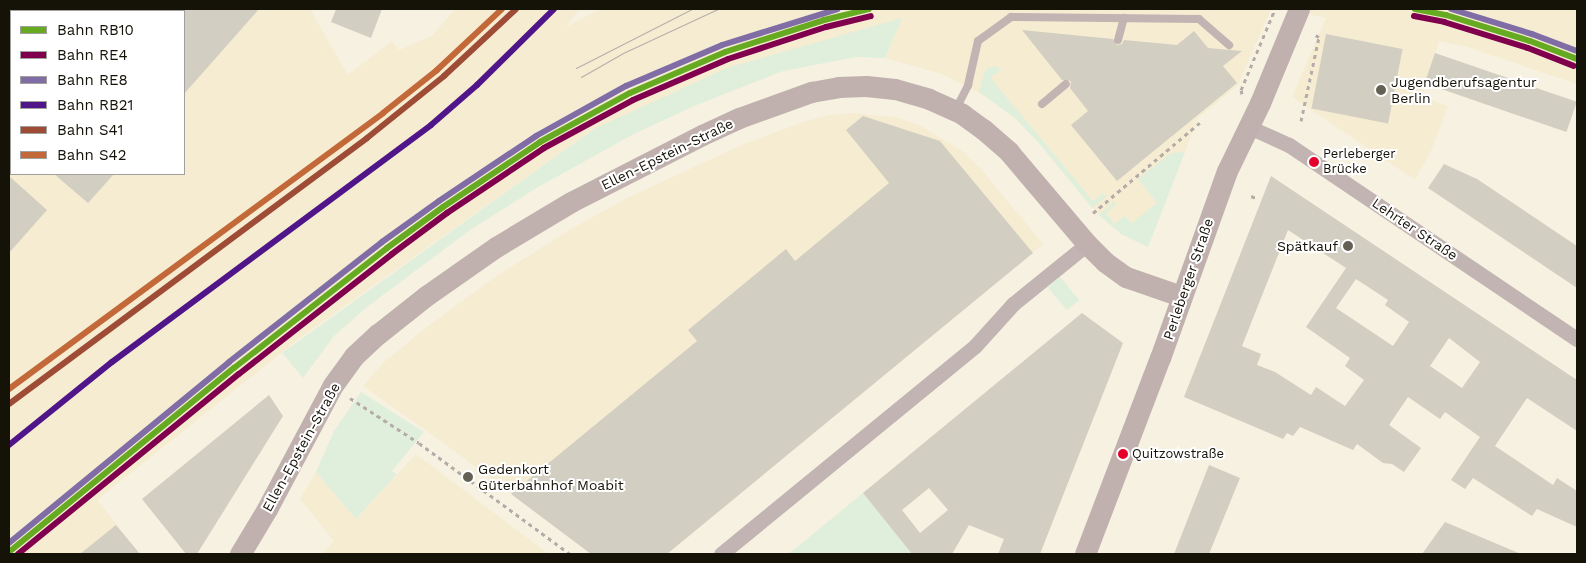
<!DOCTYPE html>
<html>
<head>
<meta charset="utf-8">
<style>
  body { margin:0 }
  #map { position:relative; width:1586px; height:563px; overflow:hidden; background:#f7f1e1; font-family:"Work Sans",sans-serif }
  div>[style] { position:absolute }
  [style*='--x'] { left:calc(var(--x)*1px); top:calc(var(--y)*1px); width:calc(var(--w)*1px); rotate:calc(var(--a)*1deg) }
  .built>* { inset:0; background:#f5ecd2 }
  .green>* { inset:0; background:#dfefdb; transform-origin:0 0 }
  .building>* { inset:0; background:#d3cec2; transform-origin:0 0 }
  .path>* { height:3px; margin-top:-1.5px; transform-origin:0; background:repeating-linear-gradient(90deg,#b5aba8 0 4px,transparent 0 8px) }
  .service>* { height:8px; margin:-4px; padding:0 4px; transform-origin:4px; border-radius:4px; background:#c1b4b2 }
  .minor>* { height:15px; margin:-7.5px; padding:0 7.5px; transform-origin:7.5px; border-radius:7.5px; background:#c1b4b2 }
  .secondary>* { height:21px; margin:-10.5px; padding:0 10.5px; transform-origin:10.5px; border-radius:10.5px; background:#c0b1af }
  .tram>* { height:1px; margin:-0.5px; padding:0 0.5px; transform-origin:0.5px; border-radius:0.5px; background:#b6aea7 }
  .rail-1>* { height:6px; margin:-3px; padding:0 3px; transform-origin:3px; border-radius:3px; background:#6a2 }
  .rail-2>* { height:6px; margin:-3px; padding:0 3px; transform-origin:3px; border-radius:3px; background:#80004d }
  .rail-3>* { height:6px; margin:-3px; padding:0 3px; transform-origin:3px; border-radius:3px; background:#816da6 }
  .rail-4>* { height:6px; margin:-3px; padding:0 3px; transform-origin:3px; border-radius:3px; background:#501689 }
  .rail-5>* { height:6px; margin:-3px; padding:0 3px; transform-origin:3px; border-radius:3px; background:#9f4c37 }
  .rail-6>* { height:6px; margin:-3px; padding:0 3px; transform-origin:3px; border-radius:3px; background:#c36939 }
  .dots>* { width:14px; height:14px; translate:-50% -50%; box-sizing:border-box; border:2px solid #fff; border-radius:50% }
  span { translate:-50% -50%; white-space:nowrap; text-align:center; line-height:1.15; -webkit-text-stroke:4px #fff; paint-order:stroke }
  .bus-label { font-size:13px; color:#151208 }
  .left { translate:0 -50%; text-align:left }
  .poi-label { font-size:14px; color:#151208 }
  .right { translate:-100% -50%; text-align:right }
  .street-label { font-size:14px; color:#151208 }
  .frame { position:absolute; inset:0; border:10px solid #151208; pointer-events:none }
  .legend { position:absolute; left:10px; top:10px; width:175px; height:165px; box-sizing:border-box; background:#fff; border:1px solid #a1a09c; margin:0; padding:6px 9px; list-style:none; font-size:15px; color:#151208 }
  .legend li { display:flex; align-items:center; gap:10px; height:25px }
  .legend b { width:25px; border:1px solid #a1a09c }
</style>
</head>
<body>
<div id="map">
  <div class="built">
    <i style="clip-path:polygon(evenodd,9px 9px,310px 9px,348px 75px,392px 41px,399px 50px,432px 36px,455px 9px,579px 9px,566px 27px,600px 9px,1271px 9px,1238px 85px,1198px 118px,1148px 247px,1121px 234px,1099px 215px,1038px 142px,1016px 119px,991px 99px,942px 74px,885px 58px,901px 19px,594px 129px,300px 338px,97px 500px,140px 554px,9px 554px,9px 9px,11px 11px,184px 11px,184px 174px,11px 174px,11px 11px)"></i>
    <i style="clip-path:polygon(1286px 9px,1577px 9px,1577px 84px,1467px 47px,1439px 41px,1422px 97px,1448px 106px,1431px 151px,1415px 180px,1292px 97px,1326px 18px)"></i>
    <i style="clip-path:polygon(851px 113px,895px 117px,919px 125px,961px 150px,981px 169px,1043px 244px,667px 554px,591px 554px,445px 444px,363px 386px,383px 363px,423px 330px,495px 277px,571px 229px,629px 197px,744px 144px,803px 122px,829px 115px)"></i>
    <i style="clip-path:polygon(416px 454px,549px 554px,322px 554px,334px 541px,300px 499px,316px 472px,356px 519px)"></i>
  </div>
  <div class="green">
    <i style="clip-path:polygon(902px 18px,885px 58px,856px 57px,783px 71px,694px 106px,632px 135px,538px 187px,470px 230px,367px 307px,334px 336px,303px 378px,282px 353px,594px 129px,727px 68px)"></i>
    <i style="clip-path:polygon(996px 66px,1001px 70px,991px 77px,993px 81px,1093px 201px,1103px 193px,1106px 197px,1092px 208px,1038px 142px,1016px 119px,979px 92px,984px 73px,988px 68px)"></i>
    <i style="clip-path:polygon(1185px 152px,1148px 247px,1121px 234px,1099px 215px,1114px 201px,1116px 204px,1106px 213px,1114px 224px,1125px 216px,1132px 223px,1157px 203px,1138px 179px,1171px 153px)"></i>
    <i style="left:1060px;top:277px;width:30px;height:16px;rotate:50deg"></i>
    <i style="clip-path:polygon(361px 392px,424px 432px,392px 471px,397px 474px,356px 519px,316px 472px,334px 431px)"></i>
    <i style="clip-path:polygon(863px 493px,912px 554px,788px 554px,807px 539px)"></i>
  </div>
  <div class="building">
    <i style="clip-path:polygon(184px 9px,259px 9px,184px 94px)"></i>
    <i style="clip-path:polygon(336px 9px,382px 9px,371px 38px,331px 22px)"></i>
    <i style="clip-path:polygon(1022px 30px,1113px 39px,1117px 45px,1122px 44px,1124px 40px,1177px 45px,1194px 31px,1208px 48px,1242px 51px,1223px 66px,1237px 83px,1117px 181px,1071px 125px,1088px 111px,1070px 88px,1071px 81px,1062px 80px)"></i>
    <i style="left:1326px;top:34px;width:78px;height:76px;rotate:11deg"></i>
    <i style="left:1435px;top:53px;width:150px;height:32px;rotate:19deg"></i>
    <i style="clip-path:polygon(863px 116px,940px 141px,1033px 253px,667px 554px,591px 554px,511px 494px,697px 341px,688px 330px,786px 249px,795px 261px,889px 183px,846px 130px)"></i>
    <i style="clip-path:polygon(1444px 164px,1477px 179px,1577px 246px,1577px 288px,1428px 188px)"></i>
    <i style="clip-path:polygon(54px 174px,114px 174px,88px 203px)"></i>
    <i style="clip-path:polygon(9px 176px,47px 210px,9px 253px)"></i>
    <i style="clip-path:polygon(evenodd,1271px 176px,1577px 380px,1577px 431px,1527px 398px,1495px 446px,1553px 485px,1557px 478px,1577px 491px,1577px 527px,1537px 509px,1532px 516px,1473px 478px,1465px 489px,1451px 480px,1480px 437px,1445px 412px,1440px 419px,1408px 397px,1389px 425px,1421px 448px,1404px 472px,1392px 464px,1383px 463px,1357px 444px,1353px 450px,1300px 427px,1293px 436px,1287px 433px,1283px 439px,1184px 397px,1271px 176px,1288px 230px,1346px 268px,1306px 327px,1350px 358px,1345px 366px,1364px 380px,1345px 406px,1316px 387px,1311px 395px,1275px 372px,1257px 365px,1261px 354px,1242px 346px,1288px 230px,1271px 176px,1356px 279px,1388px 300px,1385px 305px,1409px 322px,1393px 346px,1336px 308px,1356px 279px,1271px 176px,1449px 338px,1480px 362px,1462px 388px,1430px 366px,1449px 338px)"></i>
    <i style="clip-path:polygon(evenodd,1082px 313px,1123px 343px,1040px 554px,998px 554px,1004px 539px,969px 525px,952px 554px,912px 554px,863px 493px,1082px 313px,929px 488px,948px 510px,920px 533px,902px 510px,929px 488px)"></i>
    <i style="clip-path:polygon(269px 395px,283px 416px,197px 554px,186px 554px,142px 499px)"></i>
    <i style="clip-path:polygon(1209px 465px,1240px 478px,1209px 554px,1174px 554px)"></i>
    <i style="clip-path:polygon(1445px 522px,1521px 554px,1422px 554px)"></i>
    <i style="clip-path:polygon(116px 525px,140px 554px,80px 554px)"></i>
  </div>
  <div class="path">
    <i style="--x:1242;--y:94;--w:4;--a:-104"></i>
    <i style="--x:1241;--y:90;--w:88;--a:-67.2"></i>
    <i style="--x:1301;--y:121;--w:86;--a:-77.9"></i>
    <i style="--x:1319;--y:37;--w:4;--a:-153"></i>
    <i style="--x:1251;--y:196;--w:5;--a:22"></i>
    <i style="--x:1093;--y:213;--w:143;--a:-40.2"></i>
    <i style="--x:350;--y:398;--w:82;--a:33.1"></i>
    <i style="--x:419;--y:443;--w:187;--a:36.3"></i>
  </div>
  <div class="service">
    <i style="--x:1118;--y:40;--w:23;--a:-75"></i>
    <i style="--x:1042;--y:104;--w:31;--a:-40"></i>
    <i style="--x:956;--y:109;--w:27;--a:-63"></i>
    <i style="--x:968;--y:85;--w:45;--a:-77.2"></i>
    <i style="--x:978;--y:41;--w:41;--a:-36"></i>
    <i style="--x:1011;--y:17;--w:188;--a:0.6"></i>
    <i style="--x:1199;--y:19;--w:40;--a:41"></i>
  </div>
  <div class="minor">
    <i style="--x:1249;--y:127;--w:44;--a:24.2"></i>
    <i style="--x:1289;--y:145;--w:347;--a:34"></i>
    <i style="--x:721;--y:554;--w:328;--a:-39.3"></i>
    <i style="--x:975;--y:346;--w:57;--a:-47.9"></i>
    <i style="--x:1013;--y:304;--w:95;--a:-39"></i>
  </div>
  <div class="secondary">
    <i style="--x:240;--y:554;--w:52;--a:-59"></i>
    <i style="--x:267;--y:509;--w:140;--a:-62"></i>
    <i style="--x:333;--y:385;--w:36;--a:-54"></i>
    <i style="--x:354;--y:356;--w:33;--a:-43"></i>
    <i style="--x:378;--y:334;--w:61;--a:-38.4"></i>
    <i style="--x:426;--y:296;--w:85;--a:-35"></i>
    <i style="--x:496;--y:247;--w:87;--a:-31"></i>
    <i style="--x:571;--y:202;--w:147;--a:-27.1"></i>
    <i style="--x:702;--y:135;--w:41;--a:-24.7"></i>
    <i style="--x:739;--y:118;--w:77;--a:-19.9"></i>
    <i style="--x:811;--y:92;--w:27;--a:-10"></i>
    <i style="--x:838;--y:87;--w:28;--a:-2"></i>
    <i style="--x:866;--y:86;--w:29;--a:6"></i>
    <i style="--x:895;--y:89;--w:35;--a:16"></i>
    <i style="--x:929;--y:99;--w:36;--a:24"></i>
    <i style="--x:962;--y:114;--w:26;--a:36"></i>
    <i style="--x:983;--y:129;--w:35;--a:41"></i>
    <i style="--x:1009;--y:152;--w:121;--a:49.7"></i>
    <i style="--x:1087;--y:244;--w:25;--a:45"></i>
    <i style="--x:1105;--y:262;--w:26;--a:36"></i>
    <i style="--x:1126;--y:277;--w:58;--a:19.1"></i>
    <i style="--x:1085;--y:554;--w:210;--a:-69.1"></i>
    <i style="--x:1160;--y:358;--w:199;--a:-70.3"></i>
    <i style="--x:1227;--y:171;--w:76;--a:-64.1"></i>
    <i style="--x:1260;--y:103;--w:102;--a:-67.5"></i>
  </div>
  <div class="tram">
    <i style="--x:576;--y:68;--w:130;--a:-27"></i>
    <i style="--x:581;--y:77;--w:48;--a:-29.7"></i>
    <i style="--x:623;--y:53;--w:105;--a:-24.9"></i>
  </div>
  <div class="rail-1">
    <i style="--x:1415;--y:9;--w:32;--a:11"></i>
    <i style="--x:1446;--y:15;--w:88;--a:17.2"></i>
    <i style="--x:1530;--y:41;--w:50;--a:21"></i>
    <i style="--x:9;--y:552;--w:291;--a:-39.3"></i>
    <i style="--x:234;--y:368;--w:194;--a:-38.1"></i>
    <i style="--x:387;--y:248;--w:69;--a:-36.2"></i>
    <i style="--x:443;--y:207;--w:117;--a:-33.8"></i>
    <i style="--x:540;--y:142;--w:102;--a:-28.6"></i>
    <i style="--x:630;--y:93;--w:103;--a:-23.3"></i>
    <i style="--x:725;--y:52;--w:104;--a:-17.9"></i>
    <i style="--x:824;--y:20;--w:46;--a:-13.7"></i>
  </div>
  <div class="rail-2">
    <i style="--x:1414;--y:16;--w:31;--a:11"></i>
    <i style="--x:1444;--y:22;--w:88;--a:17.2"></i>
    <i style="--x:1528;--y:48;--w:49;--a:21.4"></i>
    <i style="--x:18;--y:554;--w:285;--a:-39.2"></i>
    <i style="--x:239;--y:374;--w:194;--a:-38.1"></i>
    <i style="--x:392;--y:254;--w:69;--a:-36.7"></i>
    <i style="--x:447;--y:213;--w:117;--a:-33.8"></i>
    <i style="--x:544;--y:148;--w:101;--a:-28.3"></i>
    <i style="--x:633;--y:100;--w:103;--a:-23.3"></i>
    <i style="--x:728;--y:59;--w:103;--a:-18.1"></i>
    <i style="--x:826;--y:27;--w:46;--a:-13.7"></i>
  </div>
  <div class="rail-3">
    <i style="--x:1451;--y:9;--w:85;--a:17.2"></i>
    <i style="--x:1532;--y:34;--w:48;--a:20.7"></i>
    <i style="--x:9;--y:543;--w:285;--a:-39.4"></i>
    <i style="--x:229;--y:362;--w:194;--a:-38.1"></i>
    <i style="--x:382;--y:242;--w:70;--a:-35.7"></i>
    <i style="--x:439;--y:201;--w:117;--a:-33.8"></i>
    <i style="--x:536;--y:136;--w:103;--a:-29.1"></i>
    <i style="--x:626;--y:86;--w:104;--a:-23.1"></i>
    <i style="--x:722;--y:45;--w:121;--a:-17.2"></i>
  </div>
  <div class="rail-4">
    <i style="--x:9;--y:445;--w:132;--a:-38.9"></i>
    <i style="--x:112;--y:362;--w:397;--a:-36.6"></i>
    <i style="--x:431;--y:125;--w:61;--a:-41"></i>
    <i style="--x:477;--y:85;--w:108;--a:-44.6"></i>
  </div>
  <div class="rail-5">
    <i style="--x:9;--y:404;--w:446;--a:-36.6"></i>
    <i style="--x:367;--y:138;--w:99;--a:-38.8"></i>
    <i style="--x:444;--y:76;--w:98;--a:-42.9"></i>
  </div>
  <div class="rail-6">
    <i style="--x:9;--y:389;--w:465;--a:-36.4"></i>
    <i style="--x:383;--y:113;--w:69;--a:-38.5"></i>
    <i style="--x:437;--y:70;--w:89;--a:-43.2"></i>
  </div>
  <div class="dots">
    <i style="left:1381px;top:90px;background:#646054"></i>
    <i style="left:1314px;top:162px;background:#e4002b"></i>
    <i style="left:1348px;top:246px;background:#646054"></i>
    <i style="left:1123px;top:454px;background:#e4002b"></i>
    <i style="left:468px;top:477px;background:#646054"></i>
  </div>
  <div class="bus-label">
    <span class="left" style="left:1323px;top:162px">Perleberger<br>Brücke</span>
    <span class="left" style="left:1132px;top:454px">Quitzowstraße</span>
  </div>
  <div class="poi-label">
    <span class="left" style="left:1391px;top:90px">Jugendberufsagentur<br>Berlin</span>
    <span class="right" style="left:1338px;top:246px">Spätkauf</span>
    <span class="left" style="left:478px;top:477px">Gedenkort<br>Güterbahnhof Moabit</span>
  </div>
  <div class="street-label">
    <span style="left:667px;top:154px;rotate:-26deg">Ellen-Epstein-Straße</span>
    <span style="left:1415px;top:229px;rotate:34deg">Lehrter Straße</span>
    <span style="left:1188px;top:279px;rotate:-71deg">Perleberger Straße</span>
    <span style="left:301px;top:447px;rotate:-61deg">Ellen-Epstein-Straße</span>
  </div>
  <div class="frame"></div>
  <ul class="legend">
  <li><b style="height:6px;background:#6a2"></b>Bahn RB10</li>
  <li><b style="height:6px;background:#80004d"></b>Bahn RE4</li>
  <li><b style="height:6px;background:#816da6"></b>Bahn RE8</li>
  <li><b style="height:6px;background:#501689"></b>Bahn RB21</li>
  <li><b style="height:6px;background:#9f4c37"></b>Bahn S41</li>
  <li><b style="height:6px;background:#c36939"></b>Bahn S42</li>
  </ul>
</div>
</body>
</html>
